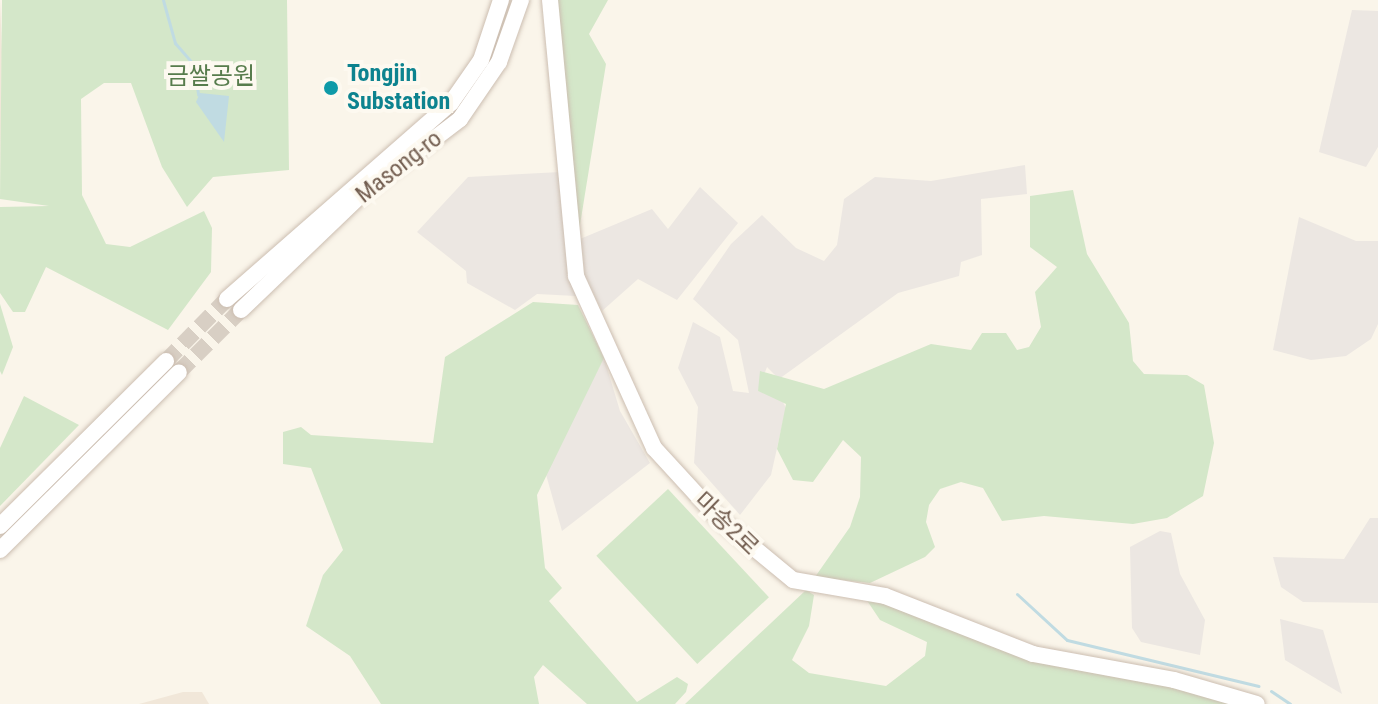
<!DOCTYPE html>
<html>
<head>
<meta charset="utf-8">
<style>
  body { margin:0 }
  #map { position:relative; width:1378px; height:704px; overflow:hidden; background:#faf5ea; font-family:"Roboto Condensed","Noto Sans KR",sans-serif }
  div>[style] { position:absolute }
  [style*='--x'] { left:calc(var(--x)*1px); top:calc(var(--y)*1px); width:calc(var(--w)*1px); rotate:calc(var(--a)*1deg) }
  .residential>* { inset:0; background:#f1e7d9 }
  .industrial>* { inset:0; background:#ece7e2 }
  .green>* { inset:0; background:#d4e7c9; transform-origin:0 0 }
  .water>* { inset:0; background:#c0dbe2 }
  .stream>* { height:3px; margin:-1.5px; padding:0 1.5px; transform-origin:1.5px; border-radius:1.5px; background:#c0dbe2 }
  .minor-tunnel>* { height:16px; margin-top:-8px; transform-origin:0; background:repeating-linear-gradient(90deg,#d8cfc4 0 16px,transparent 0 24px) }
  .roads { filter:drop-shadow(0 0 2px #ccbeb1) drop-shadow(0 0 2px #ccbeb1) }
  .minor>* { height:16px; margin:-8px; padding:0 8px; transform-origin:8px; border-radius:8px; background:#fff }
  .dots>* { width:22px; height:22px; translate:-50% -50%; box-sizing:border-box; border:4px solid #fdf9f0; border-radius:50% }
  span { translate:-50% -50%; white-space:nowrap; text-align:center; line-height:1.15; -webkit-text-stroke:8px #fdf9f0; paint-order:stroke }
  .culture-label { font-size:24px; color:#0d838f; font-weight:700 }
  .left { translate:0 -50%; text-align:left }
  .park-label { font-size:24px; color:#577c4c }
  .street-label { font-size:24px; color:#735e50 }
</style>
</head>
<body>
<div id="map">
  <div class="residential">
    <i style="clip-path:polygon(0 0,2px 51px,0 199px)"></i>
    <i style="clip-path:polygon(183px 692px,202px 692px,209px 704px,139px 704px)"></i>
  </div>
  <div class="industrial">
    <i style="clip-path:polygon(1352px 10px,1378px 11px,1378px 147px,1366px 167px,1319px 152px)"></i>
    <i style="clip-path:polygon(1025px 165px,1027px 194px,981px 199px,982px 255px,961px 262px,959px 276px,898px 293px,779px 379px,767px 367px,758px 391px,780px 396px,786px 408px,771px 475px,740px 515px,694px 463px,698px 407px,678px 368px,693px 322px,720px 337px,733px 391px,749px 393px,738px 340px,693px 299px,731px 244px,762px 215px,796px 248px,824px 261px,837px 245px,844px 199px,875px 177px,931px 181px)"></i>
    <i style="clip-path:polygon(560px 172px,576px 296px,537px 294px,515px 310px,467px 283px,466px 271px,417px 232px,468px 177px)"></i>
    <i style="clip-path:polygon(700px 187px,738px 223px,677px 300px,638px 279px,602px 311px,585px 277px,580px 239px,652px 209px,668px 229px)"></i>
    <i style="clip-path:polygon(1299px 217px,1356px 241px,1378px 241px,1378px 324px,1371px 339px,1346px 356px,1311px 360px,1273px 350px)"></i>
    <i style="clip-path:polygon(604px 358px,620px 411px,650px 463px,562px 531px,545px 471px)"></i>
    <i style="clip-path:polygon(1370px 518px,1378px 518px,1378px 603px,1303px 602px,1281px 587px,1273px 557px,1344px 559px)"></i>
    <i style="clip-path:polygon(1160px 531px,1171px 533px,1180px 574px,1205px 620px,1200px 655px,1141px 642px,1132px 628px,1130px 547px)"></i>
    <i style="clip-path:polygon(1280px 619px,1323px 630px,1342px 694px,1285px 660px)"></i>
  </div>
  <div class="green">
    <i style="clip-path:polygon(2px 0,287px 0,289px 170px,213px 177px,187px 207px,162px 167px,131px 83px,104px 83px,81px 99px,82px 195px,106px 244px,130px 247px,204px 211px,212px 228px,211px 272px,168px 330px,46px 267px,25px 312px,13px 312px,0 293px,0 207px,49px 206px,0 199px)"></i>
    <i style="clip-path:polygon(555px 0,608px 0,589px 34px,606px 64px,579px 231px)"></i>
    <i style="clip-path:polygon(1073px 190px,1087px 254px,1129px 323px,1133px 361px,1144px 374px,1187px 375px,1204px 385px,1214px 443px,1203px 496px,1167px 518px,1133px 524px,1044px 516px,1002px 521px,983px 488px,961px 482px,940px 489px,929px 505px,926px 522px,935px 547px,925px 557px,870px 583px,815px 577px,850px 527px,860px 497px,861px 457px,843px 440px,813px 482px,793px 480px,777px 449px,786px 404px,758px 391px,760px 371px,824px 389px,931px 344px,971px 350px,982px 333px,1006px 333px,1017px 350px,1029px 347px,1041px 327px,1035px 292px,1057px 267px,1030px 247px,1030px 196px)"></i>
    <i style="clip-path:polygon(533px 302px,578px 305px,604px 358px,537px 495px,545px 568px,562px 588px,549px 601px,637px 702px,677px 677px,688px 684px,686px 692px,675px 704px,587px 704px,543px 665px,534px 677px,539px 704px,381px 704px,350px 656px,306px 626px,323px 575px,343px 550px,311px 468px,283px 464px,283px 432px,301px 427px,311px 435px,433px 443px,445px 357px)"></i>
    <i style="clip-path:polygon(0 304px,13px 347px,2px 375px,0 371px)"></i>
    <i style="clip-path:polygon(24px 396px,79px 425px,0 506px,0 448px)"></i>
    <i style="left:668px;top:489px;width:148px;height:98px;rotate:47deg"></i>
    <i style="clip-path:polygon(806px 590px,814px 595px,809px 626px,792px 660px,809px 673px,886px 686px,925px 656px,927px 642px,880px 620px,866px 599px,1242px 704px,685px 704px)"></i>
  </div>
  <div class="water">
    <i style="clip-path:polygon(200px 93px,229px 96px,224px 142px,196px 102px)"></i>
  </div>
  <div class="stream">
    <i style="--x:163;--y:0;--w:45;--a:74.4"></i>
    <i style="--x:175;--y:43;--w:29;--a:49"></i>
    <i style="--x:194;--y:65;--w:30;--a:82"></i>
    <i style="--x:1017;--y:594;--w:68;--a:42.6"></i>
    <i style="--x:1067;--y:640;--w:197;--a:13.5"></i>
    <i style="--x:1271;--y:691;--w:23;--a:34"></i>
  </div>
  <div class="minor-tunnel">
    <i style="--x:166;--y:361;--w:87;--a:-45.5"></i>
    <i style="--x:179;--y:372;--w:88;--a:-45"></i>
  </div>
  <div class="roads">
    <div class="minor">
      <i style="--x:550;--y:0;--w:277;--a:84.6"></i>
      <i style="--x:576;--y:276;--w:189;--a:65.6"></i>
      <i style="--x:654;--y:448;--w:96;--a:47.5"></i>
      <i style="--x:719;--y:519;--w:96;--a:39.5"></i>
      <i style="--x:793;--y:580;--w:93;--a:9.9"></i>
      <i style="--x:885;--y:596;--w:159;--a:21.4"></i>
      <i style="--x:1033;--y:654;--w:143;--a:10.4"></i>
      <i style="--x:1174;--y:680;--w:86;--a:16.1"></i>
      <i style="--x:227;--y:299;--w:298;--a:-41.2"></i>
      <i style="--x:451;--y:103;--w:52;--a:-55.1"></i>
      <i style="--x:481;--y:60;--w:63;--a:-71.6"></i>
      <i style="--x:241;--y:310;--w:169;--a:-43.8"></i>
      <i style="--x:363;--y:193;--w:122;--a:-37.3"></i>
      <i style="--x:460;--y:119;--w:69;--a:-55.6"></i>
      <i style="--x:499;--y:62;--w:66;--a:-70.5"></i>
      <i style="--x:0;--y:526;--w:234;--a:-44.8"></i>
      <i style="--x:0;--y:550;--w:252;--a:-44.8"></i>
    </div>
  </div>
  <div class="dots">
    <i style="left:331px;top:88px;background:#0f9aa8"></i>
  </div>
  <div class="culture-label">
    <span class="left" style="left:347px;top:88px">Tongjin<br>Substation</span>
  </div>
  <div class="park-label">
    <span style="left:211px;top:77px">금쌀공원</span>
  </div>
  <div class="street-label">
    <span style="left:399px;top:167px;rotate:-38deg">Masong-ro</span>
    <span style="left:726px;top:524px;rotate:44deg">마송2로</span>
  </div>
</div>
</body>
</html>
